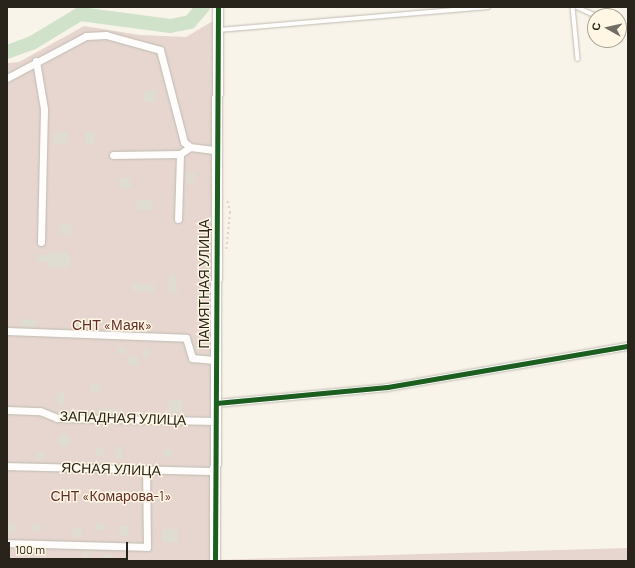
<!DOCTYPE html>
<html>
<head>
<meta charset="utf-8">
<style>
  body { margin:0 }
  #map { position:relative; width:635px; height:568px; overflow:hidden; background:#f9f4e9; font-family:Barlow,sans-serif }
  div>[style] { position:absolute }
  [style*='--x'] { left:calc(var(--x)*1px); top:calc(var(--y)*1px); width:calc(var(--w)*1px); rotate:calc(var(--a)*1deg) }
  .green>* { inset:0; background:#e6d6cf }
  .river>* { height:14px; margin:-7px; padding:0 7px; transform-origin:7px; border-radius:7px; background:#d1e2ca }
  .building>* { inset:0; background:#dfddd2; transform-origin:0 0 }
  .path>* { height:1.5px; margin-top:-0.75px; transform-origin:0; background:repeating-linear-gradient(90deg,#d4d4d0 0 2px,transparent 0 5px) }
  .roads { filter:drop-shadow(0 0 1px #bfbbb2) drop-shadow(0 0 1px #bfbbb2) }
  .lane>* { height:3.5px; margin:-1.75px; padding:0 1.75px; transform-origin:1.75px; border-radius:1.75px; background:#fefdfc }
  .street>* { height:7px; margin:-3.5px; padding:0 3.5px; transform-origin:3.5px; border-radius:3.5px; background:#fefdfc }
  .secondary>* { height:10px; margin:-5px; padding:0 5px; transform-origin:5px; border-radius:5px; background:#fefdfc }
  .cycleway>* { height:5px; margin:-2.5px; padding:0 2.5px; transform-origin:2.5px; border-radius:2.5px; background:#1b5e20 }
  span { translate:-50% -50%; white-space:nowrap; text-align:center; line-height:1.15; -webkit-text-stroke:3px #fff6e3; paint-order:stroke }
  .street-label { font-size:14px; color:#28241b }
  .park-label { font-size:14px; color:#622d26 }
  .frame { position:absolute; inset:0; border:8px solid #28241b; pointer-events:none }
  .north { position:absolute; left:587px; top:8px; width:40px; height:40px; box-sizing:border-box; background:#fff6e3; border:1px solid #a9a293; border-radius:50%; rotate:278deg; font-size:11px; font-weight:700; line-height:16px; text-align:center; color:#28241b }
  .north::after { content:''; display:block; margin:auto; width:14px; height:18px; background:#716d63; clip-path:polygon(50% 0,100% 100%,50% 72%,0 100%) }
  .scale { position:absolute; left:8px; top:542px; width:120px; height:18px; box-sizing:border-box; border:2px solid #28241b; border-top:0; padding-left:5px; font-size:12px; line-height:14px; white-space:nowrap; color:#28241b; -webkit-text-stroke:3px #fff6e3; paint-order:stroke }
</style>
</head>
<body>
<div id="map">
  <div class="green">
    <i style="clip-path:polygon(218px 18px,215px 560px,628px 548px,628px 561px,7px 561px,7px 63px,19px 62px,84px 26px,140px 35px,186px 37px)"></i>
  </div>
  <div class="river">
    <i style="--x:7;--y:52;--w:27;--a:-20"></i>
    <i style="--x:32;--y:43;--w:56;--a:-31.1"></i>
    <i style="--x:80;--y:14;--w:91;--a:7.6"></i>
    <i style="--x:170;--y:26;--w:20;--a:-11"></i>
    <i style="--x:190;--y:22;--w:20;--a:-49"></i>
  </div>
  <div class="building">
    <i style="clip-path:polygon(151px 89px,157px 89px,155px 103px,143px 101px,144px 91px,150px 92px)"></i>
    <i style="left:67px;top:132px;width:11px;height:14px;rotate:85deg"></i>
    <i style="left:85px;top:132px;width:10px;height:12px"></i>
    <i style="clip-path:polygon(195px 172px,195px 183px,187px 183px,186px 173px)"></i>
    <i style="left:119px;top:178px;width:12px;height:10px"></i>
    <i style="left:152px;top:199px;width:10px;height:16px;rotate:84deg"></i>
    <i style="left:61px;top:223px;width:11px;height:11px;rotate:5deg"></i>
    <i style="clip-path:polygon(48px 252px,68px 252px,71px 264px,68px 268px,48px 268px,48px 262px,37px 262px,37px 255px,48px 255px)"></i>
    <i style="clip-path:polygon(169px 273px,175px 274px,178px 293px,168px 293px)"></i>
    <i style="clip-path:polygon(132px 283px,155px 285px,155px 292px,132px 291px)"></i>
    <i style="left:20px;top:319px;width:16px;height:7px;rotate:4deg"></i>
    <i style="left:118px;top:347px;width:8px;height:7px"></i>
    <i style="left:143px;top:349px;width:6px;height:9px"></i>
    <i style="left:128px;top:356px;width:10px;height:9px"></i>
    <i style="left:91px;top:383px;width:9px;height:9px"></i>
    <i style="left:64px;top:393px;width:12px;height:7px;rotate:85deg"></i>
    <i style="left:168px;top:400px;width:14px;height:12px"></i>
    <i style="left:98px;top:409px;width:20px;height:5px"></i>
    <i style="left:59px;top:435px;width:11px;height:10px;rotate:5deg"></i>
    <i style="clip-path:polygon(115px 447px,122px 447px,122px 459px,116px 459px)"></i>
    <i style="left:96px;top:448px;width:8px;height:8px"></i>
    <i style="left:164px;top:450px;width:8px;height:7px"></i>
    <i style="left:37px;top:452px;width:8px;height:8px"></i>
    <i style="left:117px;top:490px;width:12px;height:6px;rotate:81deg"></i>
    <i style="clip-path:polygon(97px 523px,105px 524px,104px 531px,96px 529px)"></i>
    <i style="left:9px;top:524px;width:8px;height:8px"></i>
    <i style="left:33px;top:524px;width:8px;height:7px"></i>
    <i style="left:120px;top:525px;width:9px;height:10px;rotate:6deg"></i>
    <i style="left:72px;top:528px;width:10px;height:9px"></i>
    <i style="left:162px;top:529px;width:16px;height:13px"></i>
    <i style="left:89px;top:550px;width:11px;height:7px;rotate:90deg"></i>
    <i style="left:104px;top:554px;width:7px;height:7px"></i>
  </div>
  <div class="path">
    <i style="--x:226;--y:249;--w:36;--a:-84"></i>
    <i style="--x:230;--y:213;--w:13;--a:-103"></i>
  </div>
  <div class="roads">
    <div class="lane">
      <i style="--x:573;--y:7;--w:52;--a:84.5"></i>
      <i style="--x:577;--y:7;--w:21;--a:25"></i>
      <i style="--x:219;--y:30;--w:270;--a:-4.9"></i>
      <i style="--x:619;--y:39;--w:1;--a:45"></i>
    </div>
    <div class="street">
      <i style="--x:36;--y:61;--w:49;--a:80.5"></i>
      <i style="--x:44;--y:109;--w:133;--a:91.3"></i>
      <i style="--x:7;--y:78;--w:89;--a:-28"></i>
      <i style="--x:86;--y:36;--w:20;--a:-3"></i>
      <i style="--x:106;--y:35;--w:56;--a:15.5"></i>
      <i style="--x:160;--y:50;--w:95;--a:75.4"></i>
      <i style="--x:184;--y:142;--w:8;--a:40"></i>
      <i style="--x:190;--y:147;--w:26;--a:7"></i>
      <i style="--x:113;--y:155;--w:67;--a:-0.9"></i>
      <i style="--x:180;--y:154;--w:12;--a:-35"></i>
      <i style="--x:178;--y:219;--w:65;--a:-88.2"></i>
      <i style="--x:7;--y:331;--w:179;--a:2.2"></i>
      <i style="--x:186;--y:338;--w:21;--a:73"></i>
      <i style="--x:192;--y:358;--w:25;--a:5"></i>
      <i style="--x:216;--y:403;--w:172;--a:-5.3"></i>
      <i style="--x:387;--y:387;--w:244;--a:-9.7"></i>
      <i style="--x:7;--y:410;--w:33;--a:2"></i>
      <i style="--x:40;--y:411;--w:18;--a:22"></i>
      <i style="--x:57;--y:418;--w:159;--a:1.1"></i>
      <i style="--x:7;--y:466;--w:209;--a:1.4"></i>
      <i style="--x:7;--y:543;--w:140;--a:1.6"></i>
      <i style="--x:147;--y:547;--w:77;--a:-90.7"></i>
    </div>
    <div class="secondary">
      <i style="--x:215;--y:561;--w:554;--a:-89.69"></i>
    </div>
  </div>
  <div class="cycleway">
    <i style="--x:216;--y:403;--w:172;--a:-5.3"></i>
    <i style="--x:387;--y:387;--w:244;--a:-9.7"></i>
    <i style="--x:215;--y:561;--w:554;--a:-89.69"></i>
  </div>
  <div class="street-label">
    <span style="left:204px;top:284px;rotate:-90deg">ПАМЯТНАЯ УЛИЦА</span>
    <span style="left:123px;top:418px;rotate:2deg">ЗАПАДНАЯ УЛИЦА</span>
    <span style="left:111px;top:469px;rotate:2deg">ЯСНАЯ УЛИЦА</span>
  </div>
  <div class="park-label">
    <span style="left:112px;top:325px">СНТ «Маяк»</span>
    <span style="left:111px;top:496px">СНТ «Комарова-1»</span>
  </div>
  <div class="frame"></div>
  <div class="north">С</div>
  <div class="scale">100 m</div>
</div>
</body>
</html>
